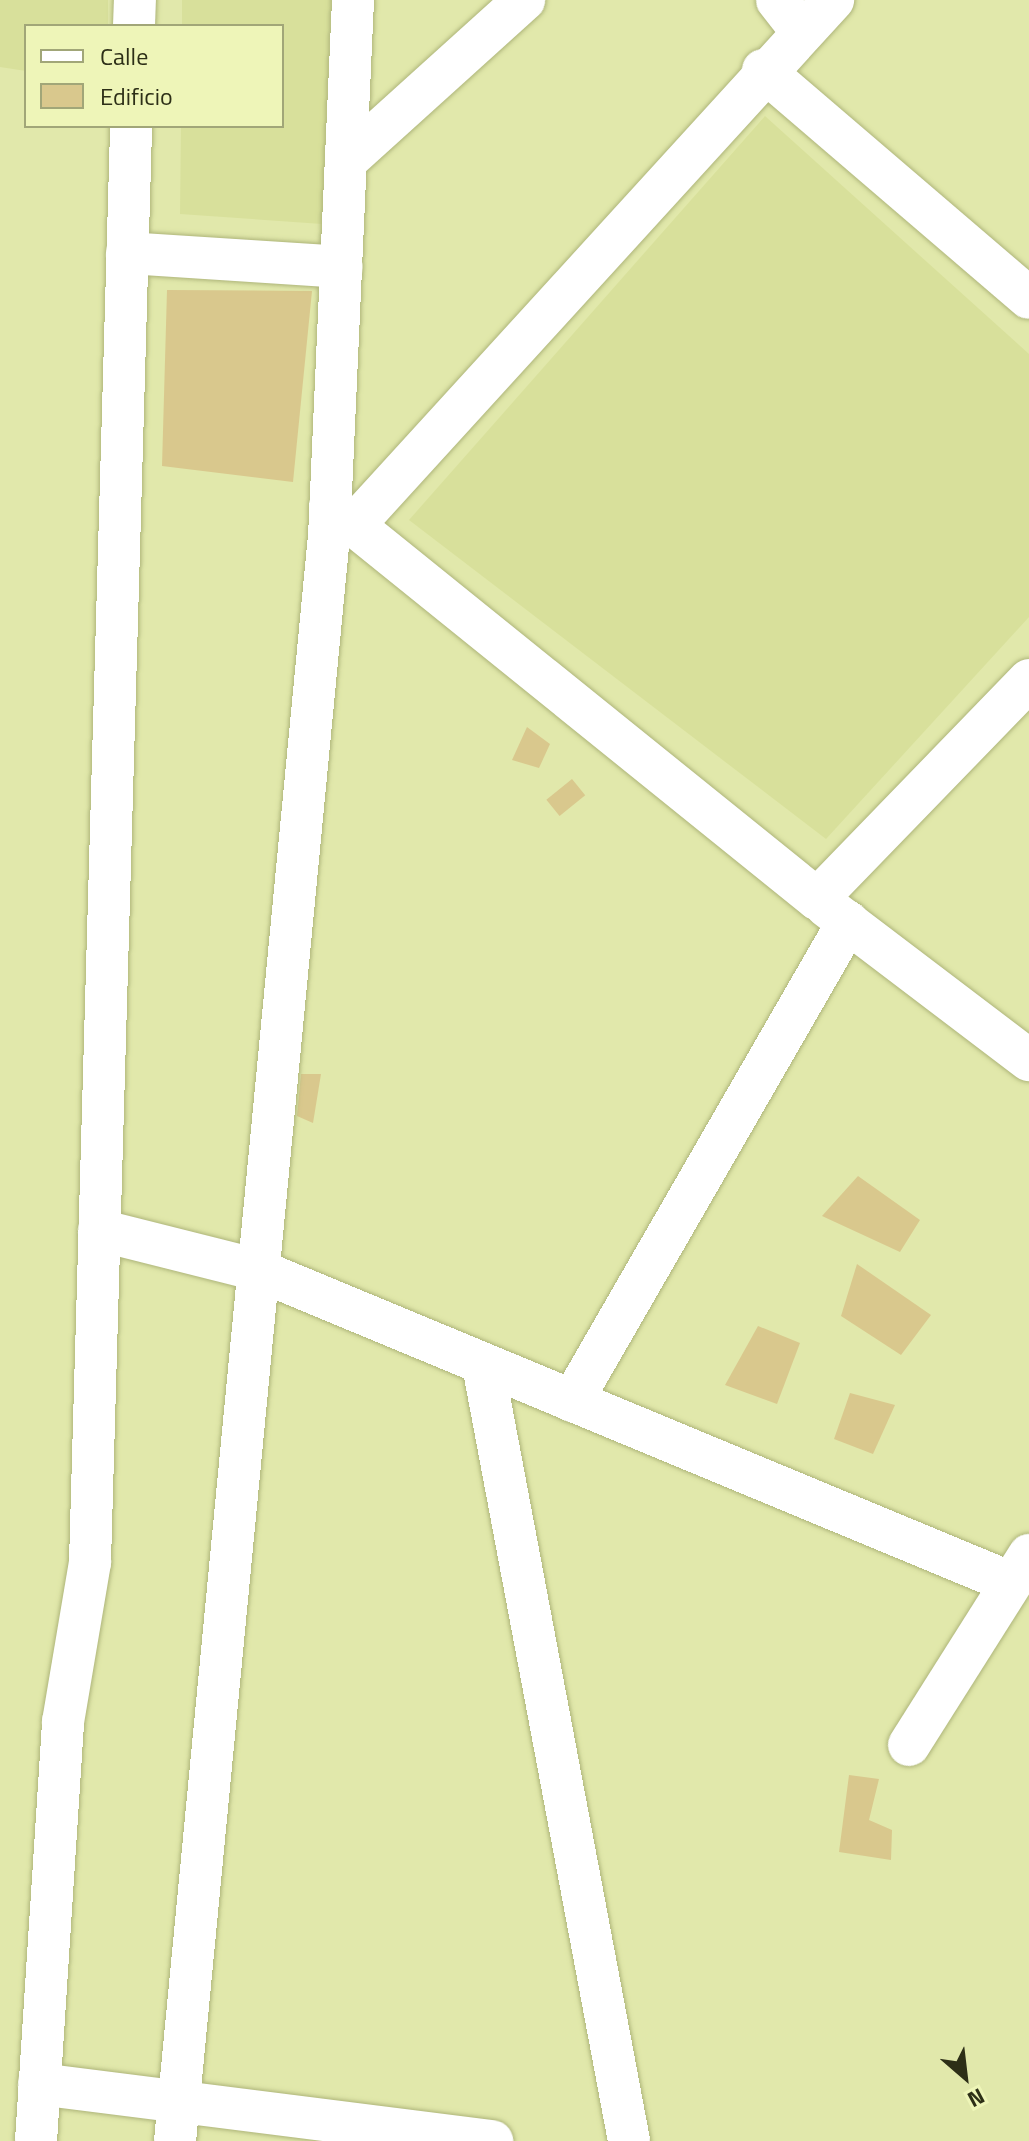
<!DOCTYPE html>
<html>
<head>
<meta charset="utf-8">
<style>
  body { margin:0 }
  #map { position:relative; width:1029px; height:2141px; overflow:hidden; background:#e1e8ab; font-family:"Titillium Web",sans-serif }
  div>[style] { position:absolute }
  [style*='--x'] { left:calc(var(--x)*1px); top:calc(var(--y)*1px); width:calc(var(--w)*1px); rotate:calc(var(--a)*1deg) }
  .built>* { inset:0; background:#d8e09b }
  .building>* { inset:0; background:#d9c88d; transform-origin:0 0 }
  .roads { filter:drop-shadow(0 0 2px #aeb57a) drop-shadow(0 0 2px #aeb57a) }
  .minor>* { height:42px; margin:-21px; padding:0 21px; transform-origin:21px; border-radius:21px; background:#fff }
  span { translate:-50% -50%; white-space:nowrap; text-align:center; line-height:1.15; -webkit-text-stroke:7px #eef5b8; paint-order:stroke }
  .legend { position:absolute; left:24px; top:24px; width:260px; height:104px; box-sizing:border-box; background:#eef5b8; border:2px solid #a1a678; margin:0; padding:10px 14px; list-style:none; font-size:24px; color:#2d2f17 }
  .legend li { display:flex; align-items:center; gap:16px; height:40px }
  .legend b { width:40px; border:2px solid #a1a678 }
  .north { position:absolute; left:925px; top:2037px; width:80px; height:80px; -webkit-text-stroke:6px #eef5b8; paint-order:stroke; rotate:152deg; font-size:22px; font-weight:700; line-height:32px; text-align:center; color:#2d2f17 }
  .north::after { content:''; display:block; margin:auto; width:28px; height:36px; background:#2d2f17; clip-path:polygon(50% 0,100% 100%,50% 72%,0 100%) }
</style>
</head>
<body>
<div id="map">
  <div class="built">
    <i style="clip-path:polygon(0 0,108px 0,108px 26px,26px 26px,26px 71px,0 67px)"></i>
    <i style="clip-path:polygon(182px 0,331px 0,322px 224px,180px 214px,181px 126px,282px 126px,282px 26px,182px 26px)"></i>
    <i style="clip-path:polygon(765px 116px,1029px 354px,1029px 617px,826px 839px,409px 520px)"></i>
  </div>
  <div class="building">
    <i style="clip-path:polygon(167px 290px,312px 291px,293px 482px,162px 466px)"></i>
    <i style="clip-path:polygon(527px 727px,550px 744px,539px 768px,512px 760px)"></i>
    <i style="left:572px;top:779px;width:21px;height:33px;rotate:51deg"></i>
    <i style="clip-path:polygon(301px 1074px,321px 1074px,313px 1123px,297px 1116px)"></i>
    <i style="clip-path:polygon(858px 1176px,920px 1220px,900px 1252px,822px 1216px)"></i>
    <i style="clip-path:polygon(857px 1264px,931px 1315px,901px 1355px,841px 1316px)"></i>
    <i style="clip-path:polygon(758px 1326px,800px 1343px,777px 1404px,725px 1385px)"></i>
    <i style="clip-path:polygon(850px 1393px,895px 1405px,873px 1454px,834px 1439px)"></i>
    <i style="clip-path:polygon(849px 1775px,879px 1779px,869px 1820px,892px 1830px,891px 1860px,839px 1852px)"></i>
  </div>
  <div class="roads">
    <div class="minor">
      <i style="--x:777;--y:0;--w:39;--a:52"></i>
      <i style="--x:134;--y:26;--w:26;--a:-88"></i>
      <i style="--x:763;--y:70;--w:350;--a:40.6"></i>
      <i style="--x:347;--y:160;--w:239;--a:-42.1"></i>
      <i style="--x:127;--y:253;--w:215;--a:3.7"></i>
      <i style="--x:330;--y:506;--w:626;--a:38.9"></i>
      <i style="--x:817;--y:899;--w:305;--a:-45.9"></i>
      <i style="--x:354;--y:525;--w:711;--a:-47.62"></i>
      <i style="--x:826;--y:906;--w:255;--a:37.2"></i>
      <i style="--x:99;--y:1230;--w:164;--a:14.1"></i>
      <i style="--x:258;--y:1270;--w:813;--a:22.56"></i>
      <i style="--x:483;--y:1365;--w:790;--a:79.34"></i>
      <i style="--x:572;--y:1401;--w:553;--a:-60.05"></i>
      <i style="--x:909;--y:1745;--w:225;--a:-57.7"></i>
      <i style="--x:39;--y:2084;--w:457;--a:7.2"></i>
      <i style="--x:36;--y:2141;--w:420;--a:-86.3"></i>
      <i style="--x:63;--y:1722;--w:162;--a:-80.4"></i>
      <i style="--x:90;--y:1562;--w:1437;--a:-88.36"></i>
      <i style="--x:175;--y:2141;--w:1611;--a:-84.52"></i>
      <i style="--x:329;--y:537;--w:538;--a:-87.44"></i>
    </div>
  </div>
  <ul class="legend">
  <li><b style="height:10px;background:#fff"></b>Calle</li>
  <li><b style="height:22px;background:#d9c88d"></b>Edificio</li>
  </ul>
  <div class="north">N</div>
</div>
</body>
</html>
